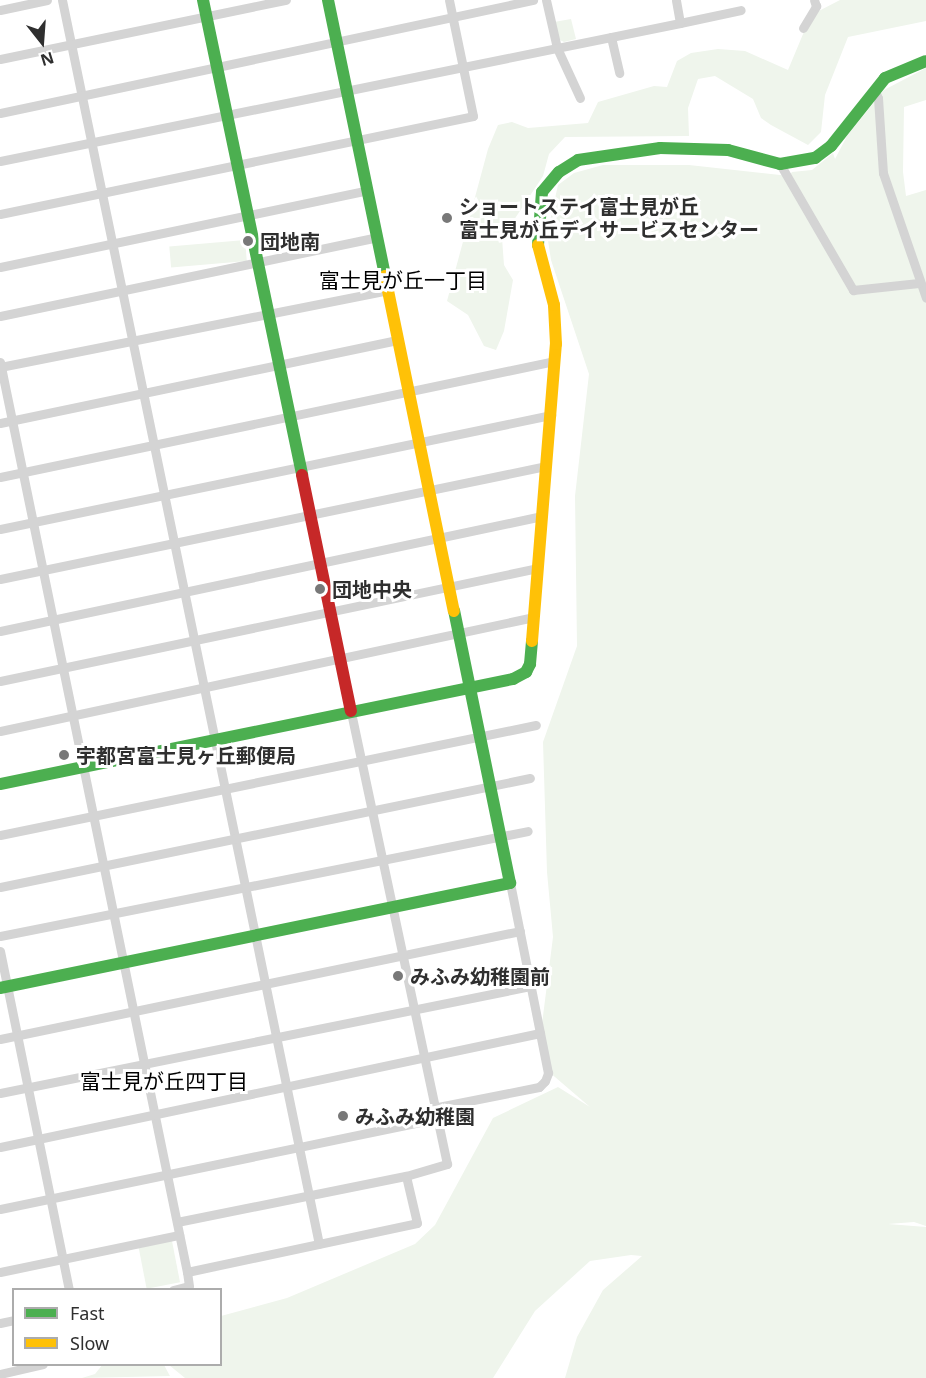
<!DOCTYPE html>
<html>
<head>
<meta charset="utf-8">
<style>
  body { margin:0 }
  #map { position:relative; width:926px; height:1378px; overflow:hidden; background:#fff; font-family:"Noto Sans","Noto Sans JP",sans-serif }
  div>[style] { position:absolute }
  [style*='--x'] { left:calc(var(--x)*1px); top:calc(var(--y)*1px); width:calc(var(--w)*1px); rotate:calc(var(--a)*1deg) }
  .green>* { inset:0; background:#eff5ec; transform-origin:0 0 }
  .street>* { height:9px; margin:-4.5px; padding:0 4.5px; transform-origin:4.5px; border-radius:4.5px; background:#d4d4d4 }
  .fast>* { height:12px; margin:-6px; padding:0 6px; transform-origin:6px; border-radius:6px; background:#4caf50 }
  .slow>* { height:12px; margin:-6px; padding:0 6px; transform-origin:6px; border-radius:6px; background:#ffc107 }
  .jam>* { height:12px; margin:-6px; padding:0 6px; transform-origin:6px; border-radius:6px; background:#c62828 }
  .dots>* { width:16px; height:16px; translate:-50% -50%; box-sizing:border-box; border:3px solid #fff; border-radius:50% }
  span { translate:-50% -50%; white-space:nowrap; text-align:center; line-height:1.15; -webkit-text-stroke:6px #fff; paint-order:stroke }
  .poi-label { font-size:20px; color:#2f2f2f; font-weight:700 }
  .left { translate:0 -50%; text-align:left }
  .neighbourhood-label { font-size:21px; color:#000 }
  .legend { position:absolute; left:12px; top:1288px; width:210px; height:78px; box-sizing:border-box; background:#fff; border:2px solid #acacac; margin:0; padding:8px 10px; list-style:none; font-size:18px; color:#2f2f2f }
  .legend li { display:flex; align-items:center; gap:12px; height:30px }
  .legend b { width:30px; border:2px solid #acacac }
  .north { position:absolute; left:12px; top:12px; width:60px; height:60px; -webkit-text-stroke:4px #fff; paint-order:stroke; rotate:163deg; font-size:16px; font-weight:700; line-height:24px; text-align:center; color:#2f2f2f }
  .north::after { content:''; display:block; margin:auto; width:21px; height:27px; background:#2f2f2f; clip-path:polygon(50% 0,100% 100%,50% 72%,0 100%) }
</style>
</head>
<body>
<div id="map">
  <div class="green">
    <i style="clip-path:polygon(840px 0,926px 0,926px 21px,848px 37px,825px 95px,821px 132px,808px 145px,771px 125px,761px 118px,753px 99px,715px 76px,698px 79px,688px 108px,689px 136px,565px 137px,549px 154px,543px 176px,502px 238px,504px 265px,513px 280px,504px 331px,496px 350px,484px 346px,468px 315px,447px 301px,488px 149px,498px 125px,512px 122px,528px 128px,588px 123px,598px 102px,654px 86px,667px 87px,677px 61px,691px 53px,718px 49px,745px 51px,788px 70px,811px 15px)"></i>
    <i style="clip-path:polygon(571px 19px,576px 39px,564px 42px,558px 39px,554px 22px)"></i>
    <i style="clip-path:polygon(926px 68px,926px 100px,904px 107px,903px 172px,906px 196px,926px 190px,926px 1226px,914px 1222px,888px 1224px,926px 1227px,926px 1378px,565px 1378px,577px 1337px,603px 1290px,642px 1256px,631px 1255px,590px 1261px,535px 1311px,493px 1378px,185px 1378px,169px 1365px,220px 1364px,221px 1316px,287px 1298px,415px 1244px,435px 1225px,493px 1118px,558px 1087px,590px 1107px,548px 1071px,542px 1024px,553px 937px,547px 872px,543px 742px,577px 646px,575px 496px,589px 374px,551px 260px,547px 234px,558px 185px,574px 173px,603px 165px,689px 165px,789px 176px,792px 172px,812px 170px,833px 153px,835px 159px,847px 136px,884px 90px)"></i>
    <i style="left:245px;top:240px;width:21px;height:76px;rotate:85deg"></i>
    <i style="left:172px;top:1241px;width:42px;height:34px;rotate:79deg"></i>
    <i style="clip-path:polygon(103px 1364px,164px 1365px,170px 1376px,82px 1378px,95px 1374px)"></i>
  </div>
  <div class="street">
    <i style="--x:62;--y:0;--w:1270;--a:78.33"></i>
    <i style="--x:546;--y:0;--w:49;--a:77.1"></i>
    <i style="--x:557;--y:48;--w:55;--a:65.3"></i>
    <i style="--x:0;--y:10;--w:48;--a:-12"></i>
    <i style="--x:680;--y:23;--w:62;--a:-12"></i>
    <i style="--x:803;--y:28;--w:26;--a:-59"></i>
    <i style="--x:816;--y:6;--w:6;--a:-108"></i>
    <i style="--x:611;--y:37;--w:37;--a:77"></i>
    <i style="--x:0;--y:59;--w:292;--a:-11.7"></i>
    <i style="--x:874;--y:89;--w:10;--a:66"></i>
    <i style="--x:878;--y:98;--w:75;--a:86.2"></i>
    <i style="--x:883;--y:173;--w:132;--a:71"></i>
    <i style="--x:0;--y:113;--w:545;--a:-11.97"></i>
    <i style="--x:0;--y:161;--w:694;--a:-11.47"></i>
    <i style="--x:680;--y:23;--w:23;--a:-100"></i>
    <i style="--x:780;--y:164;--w:146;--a:59.9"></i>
    <i style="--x:853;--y:290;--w:66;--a:-6.1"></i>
    <i style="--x:0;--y:214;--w:483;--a:-11.7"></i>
    <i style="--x:473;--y:116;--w:118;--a:-101.7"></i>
    <i style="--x:0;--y:267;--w:375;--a:-11.8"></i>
    <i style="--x:0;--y:316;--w:385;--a:-11.8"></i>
    <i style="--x:0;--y:362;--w:929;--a:78.39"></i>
    <i style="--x:187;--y:1272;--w:235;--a:-12"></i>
    <i style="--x:417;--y:1223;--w:48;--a:-103.2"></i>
    <i style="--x:0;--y:367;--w:396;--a:-11.2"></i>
    <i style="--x:0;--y:423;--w:407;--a:-11.8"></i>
    <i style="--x:0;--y:477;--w:567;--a:-11.81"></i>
    <i style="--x:0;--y:529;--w:563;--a:-11.69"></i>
    <i style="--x:0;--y:579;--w:558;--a:-11.69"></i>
    <i style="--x:0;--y:631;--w:554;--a:-11.98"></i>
    <i style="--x:0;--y:681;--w:550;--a:-11.86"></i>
    <i style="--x:0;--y:731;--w:546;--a:-12.05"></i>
    <i style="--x:0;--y:835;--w:547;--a:-11.6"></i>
    <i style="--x:0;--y:887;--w:541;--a:-11.62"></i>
    <i style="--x:0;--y:936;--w:538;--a:-11.25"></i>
    <i style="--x:0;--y:951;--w:346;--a:78.5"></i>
    <i style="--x:0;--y:1039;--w:531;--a:-11.73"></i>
    <i style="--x:0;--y:1093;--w:542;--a:-11.39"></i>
    <i style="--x:433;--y:1108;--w:108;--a:-11.2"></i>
    <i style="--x:539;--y:1087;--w:8;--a:-45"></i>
    <i style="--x:545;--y:1081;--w:9;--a:-69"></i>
    <i style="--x:548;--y:1073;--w:194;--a:-101.3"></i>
    <i style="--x:0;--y:1147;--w:552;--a:-11.92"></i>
    <i style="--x:0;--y:1209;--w:445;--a:-11.7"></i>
    <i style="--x:177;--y:1222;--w:234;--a:-11.4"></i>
    <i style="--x:406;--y:1176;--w:43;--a:-16.3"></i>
    <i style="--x:447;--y:1164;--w:463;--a:-102"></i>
    <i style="--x:0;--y:1272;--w:183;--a:-11.7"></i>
    <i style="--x:173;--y:1290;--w:16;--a:-14"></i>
    <i style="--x:189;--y:1286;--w:14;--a:-98"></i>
    <i style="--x:0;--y:1323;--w:14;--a:-12"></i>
    <i style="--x:0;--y:1374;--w:44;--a:-13.1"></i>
  </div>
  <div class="fast">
    <i style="--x:203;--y:0;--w:485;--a:78.2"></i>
    <i style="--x:328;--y:0;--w:282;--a:78.3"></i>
    <i style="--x:538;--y:245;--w:53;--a:-85.7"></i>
    <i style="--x:542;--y:192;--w:26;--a:-50"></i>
    <i style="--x:559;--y:172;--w:22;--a:-32"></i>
    <i style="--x:578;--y:160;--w:83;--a:-8.3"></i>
    <i style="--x:660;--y:148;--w:68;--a:1.7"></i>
    <i style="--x:728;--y:150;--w:54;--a:15.1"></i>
    <i style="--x:780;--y:164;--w:36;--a:-10"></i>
    <i style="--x:815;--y:158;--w:20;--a:-37"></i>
    <i style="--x:831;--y:146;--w:87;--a:-51.5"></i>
    <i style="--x:885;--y:78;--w:44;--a:-22.5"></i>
    <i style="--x:0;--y:784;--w:524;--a:-11.57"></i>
    <i style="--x:513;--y:679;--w:15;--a:-28"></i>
    <i style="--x:526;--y:672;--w:9;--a:-63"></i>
    <i style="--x:530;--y:664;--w:23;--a:-85"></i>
    <i style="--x:0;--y:988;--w:521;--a:-11.63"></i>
    <i style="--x:510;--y:883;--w:278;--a:-101.6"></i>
  </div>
  <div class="slow">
    <i style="--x:385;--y:276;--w:342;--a:78.4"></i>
    <i style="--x:532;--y:641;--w:298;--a:-85.4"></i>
    <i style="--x:556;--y:344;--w:39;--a:-93"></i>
    <i style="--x:554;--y:305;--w:62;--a:-104.9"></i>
  </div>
  <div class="jam">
    <i style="--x:302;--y:475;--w:241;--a:78.3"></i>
  </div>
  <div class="dots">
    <i style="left:447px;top:218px;background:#787878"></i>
    <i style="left:248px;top:241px;background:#787878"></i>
    <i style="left:320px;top:589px;background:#787878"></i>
    <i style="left:64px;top:755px;background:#787878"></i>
    <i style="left:398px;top:976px;background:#787878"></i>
    <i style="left:343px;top:1116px;background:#787878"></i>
  </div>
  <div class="poi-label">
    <span class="left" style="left:459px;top:218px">ショートステイ富士見が丘<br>富士見が丘デイサービスセンター</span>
    <span class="left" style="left:260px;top:241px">団地南</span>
    <span class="left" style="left:332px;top:589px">団地中央</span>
    <span class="left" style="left:76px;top:755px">宇都宮富士見ヶ丘郵便局</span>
    <span class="left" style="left:410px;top:976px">みふみ幼稚園前</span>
    <span class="left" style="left:355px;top:1116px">みふみ幼稚園</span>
  </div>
  <div class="neighbourhood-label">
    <span style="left:403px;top:280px">富士見が丘一丁目</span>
    <span style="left:164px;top:1081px">富士見が丘四丁目</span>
  </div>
  <ul class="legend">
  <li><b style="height:8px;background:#4caf50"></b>Fast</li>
  <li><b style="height:8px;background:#ffc107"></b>Slow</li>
  </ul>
  <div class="north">N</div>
</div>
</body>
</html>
